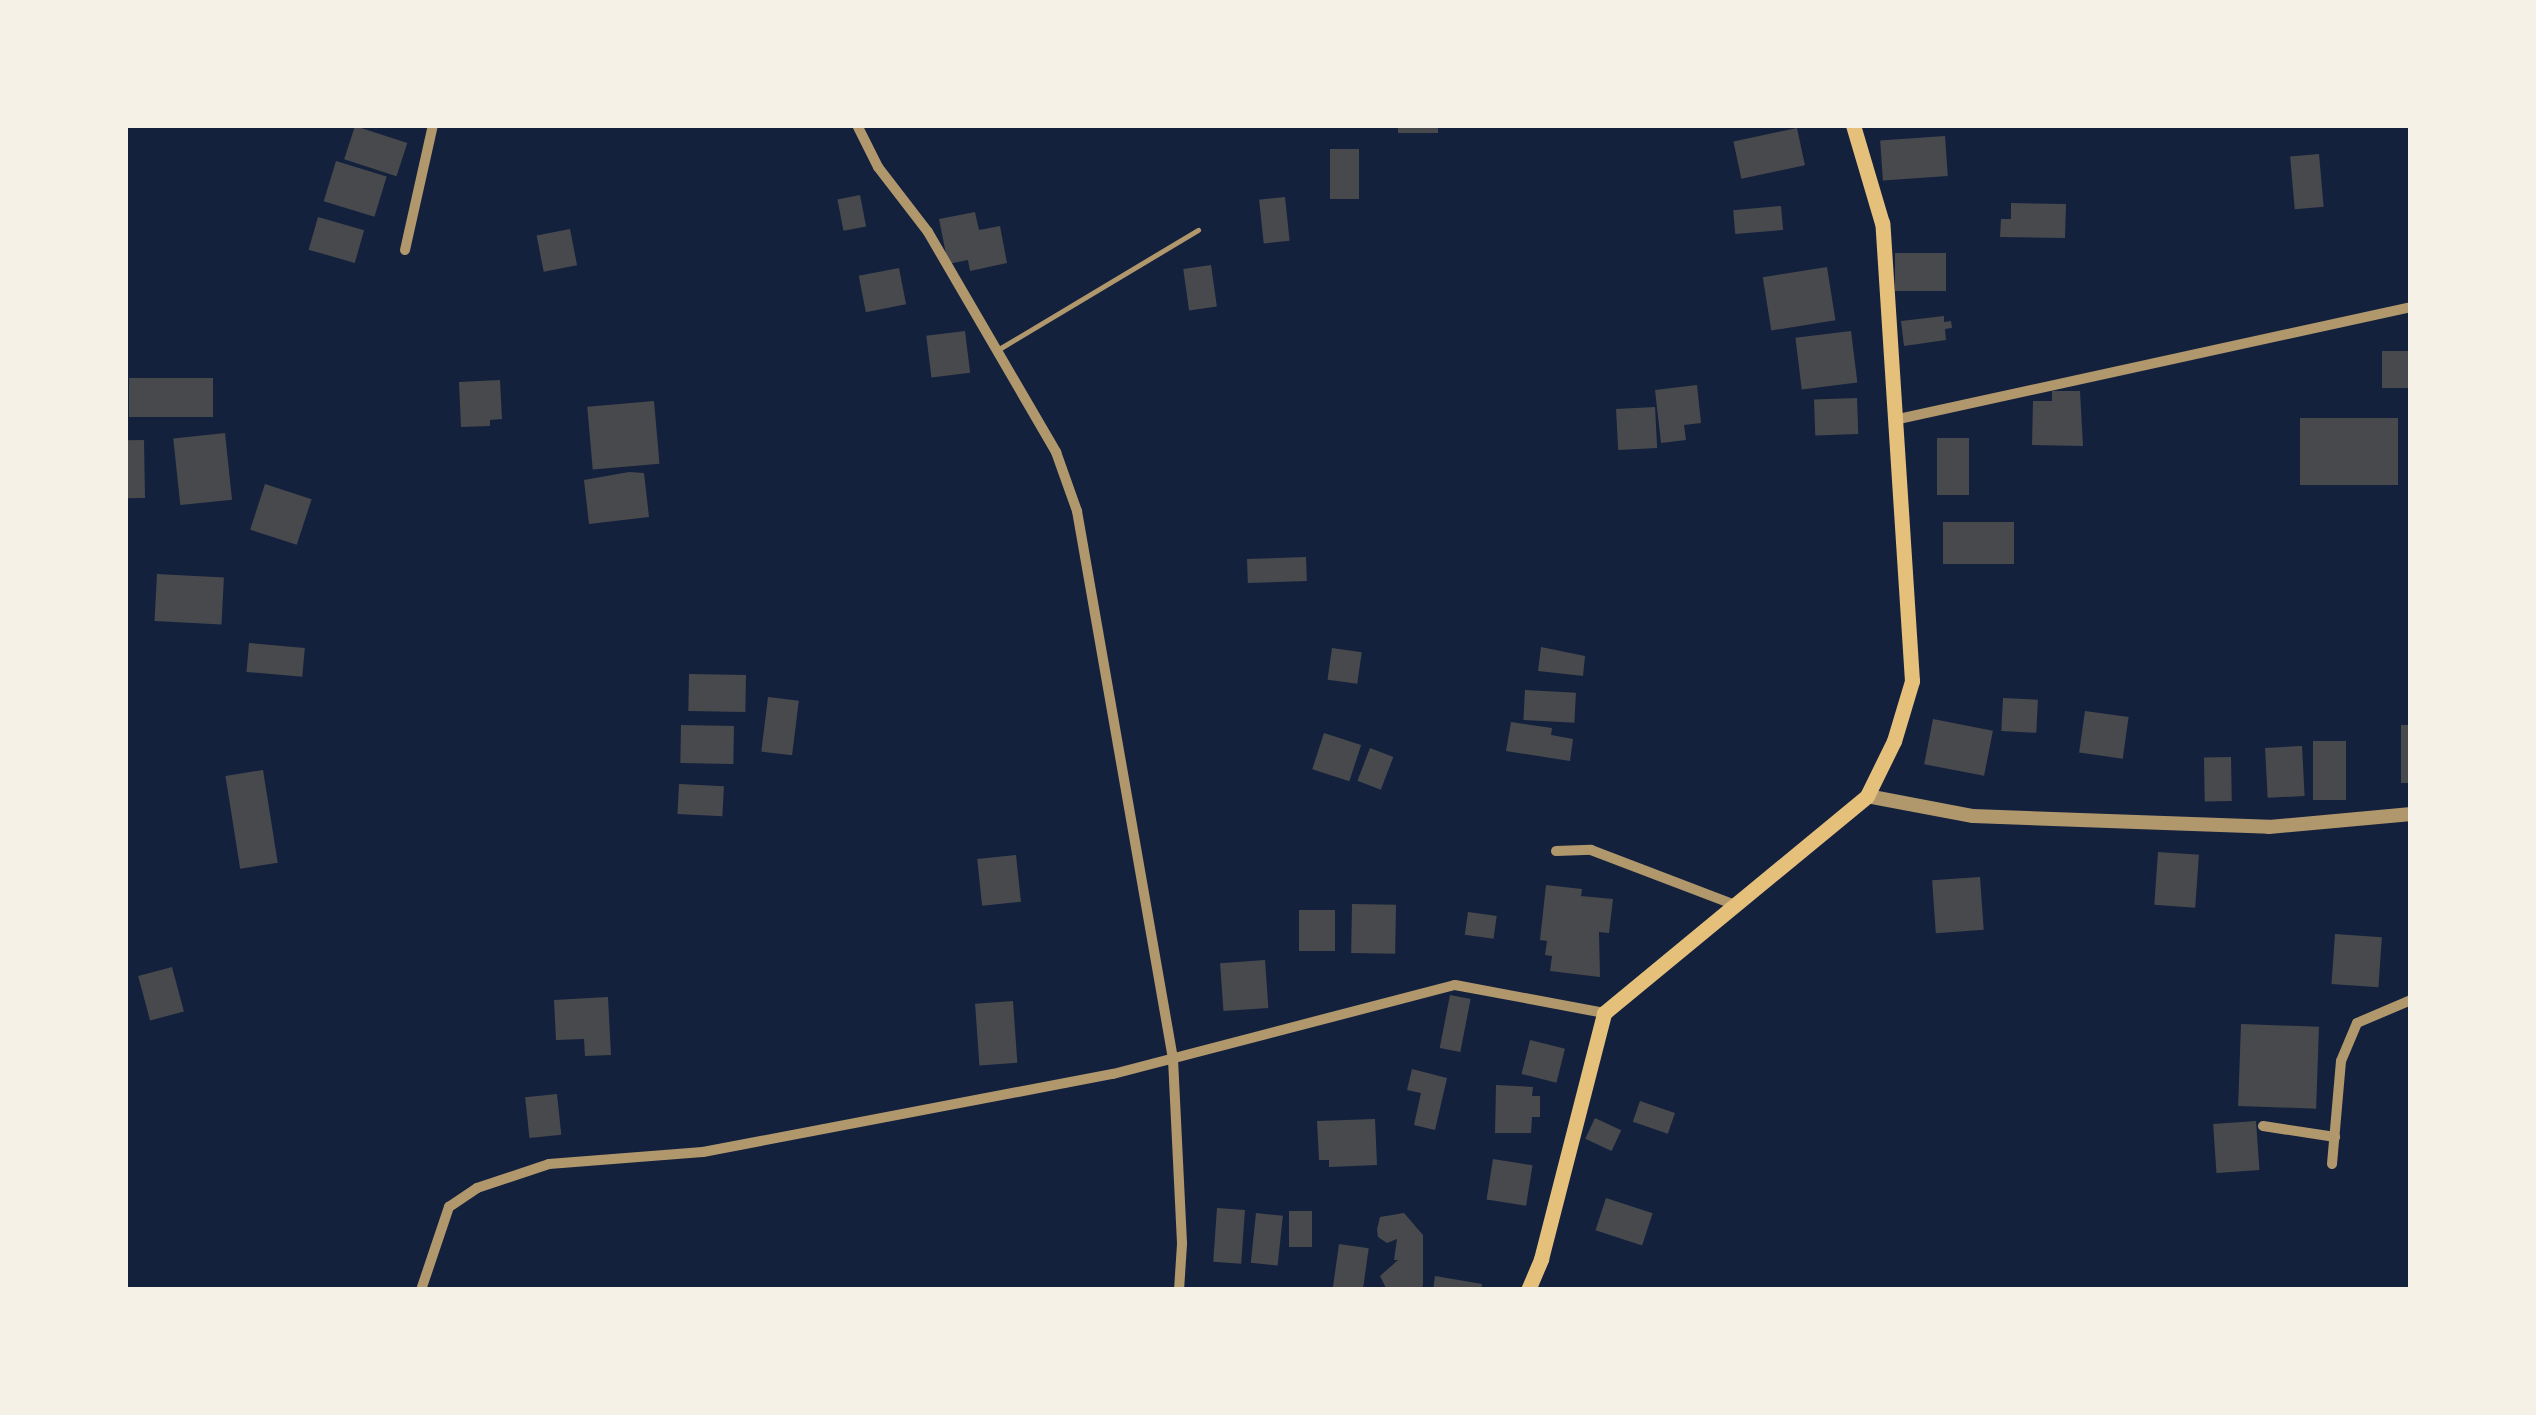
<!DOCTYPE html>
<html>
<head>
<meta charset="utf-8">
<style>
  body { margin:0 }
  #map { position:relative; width:2536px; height:1415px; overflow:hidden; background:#14213d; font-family:Montserrat,sans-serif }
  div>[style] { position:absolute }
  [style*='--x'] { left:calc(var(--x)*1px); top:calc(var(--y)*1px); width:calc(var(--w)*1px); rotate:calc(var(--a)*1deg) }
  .building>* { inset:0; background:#48494c; transform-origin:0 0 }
  .service>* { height:5px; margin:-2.5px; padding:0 2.5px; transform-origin:2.5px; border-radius:2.5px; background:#b1986c }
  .minor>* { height:10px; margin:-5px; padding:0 5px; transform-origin:5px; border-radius:5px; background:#b1986c }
  .tertiary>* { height:14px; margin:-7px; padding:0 7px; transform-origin:7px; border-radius:7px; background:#b1986c }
  .secondary>* { height:15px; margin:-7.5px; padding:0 7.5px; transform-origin:7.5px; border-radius:7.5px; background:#e5c07b }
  span { translate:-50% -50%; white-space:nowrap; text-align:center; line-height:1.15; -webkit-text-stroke:9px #f6f1e7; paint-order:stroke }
  .frame { position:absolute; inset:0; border:128px solid #f6f1e7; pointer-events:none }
</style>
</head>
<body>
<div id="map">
  <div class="building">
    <i style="left:1398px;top:125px;width:40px;height:8px"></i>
    <i style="left:355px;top:126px;width:55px;height:35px;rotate:18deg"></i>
    <i style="left:1797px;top:128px;width:38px;height:65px;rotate:78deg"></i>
    <i style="left:1945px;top:136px;width:40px;height:65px;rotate:86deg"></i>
    <i style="left:1330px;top:149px;width:29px;height:50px"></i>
    <i style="left:2319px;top:154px;width:53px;height:29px;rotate:85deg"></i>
    <i style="left:336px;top:161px;width:53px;height:42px;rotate:17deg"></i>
    <i style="left:860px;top:195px;width:32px;height:23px;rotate:79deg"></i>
    <i style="left:1285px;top:197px;width:44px;height:26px;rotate:84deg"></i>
    <i style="clip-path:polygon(2011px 203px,2066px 204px,2065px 238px,2000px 237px,2001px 219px,2011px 219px)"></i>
    <i style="left:1781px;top:206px;width:24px;height:48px;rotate:85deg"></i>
    <i style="clip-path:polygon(975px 212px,979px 230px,1000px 226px,1007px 263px,970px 271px,968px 260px,948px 264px,939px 219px)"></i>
    <i style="left:318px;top:217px;width:48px;height:34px;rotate:16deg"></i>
    <i style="left:570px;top:229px;width:37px;height:34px;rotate:79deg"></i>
    <i style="left:1946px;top:253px;width:38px;height:51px;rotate:90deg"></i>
    <i style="left:1211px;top:265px;width:42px;height:28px;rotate:82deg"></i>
    <i style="left:1827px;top:267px;width:54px;height:65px;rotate:81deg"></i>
    <i style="left:899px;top:268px;width:37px;height:41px;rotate:79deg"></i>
    <i style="clip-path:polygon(1944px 316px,1944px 322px,1951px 321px,1952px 328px,1945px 329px,1946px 340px,1904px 346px,1901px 321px)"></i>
    <i style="left:965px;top:331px;width:42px;height:39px;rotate:83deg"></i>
    <i style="left:1851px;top:331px;width:52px;height:56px;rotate:83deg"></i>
    <i style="left:2382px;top:351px;width:29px;height:37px"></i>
    <i style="left:213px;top:378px;width:39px;height:84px;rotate:90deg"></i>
    <i style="clip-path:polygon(500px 380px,502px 419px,490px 420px,490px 426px,461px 427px,459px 382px)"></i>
    <i style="clip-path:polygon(1697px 385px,1701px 423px,1684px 425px,1686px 440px,1661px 443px,1655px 390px)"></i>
    <i style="clip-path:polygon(2052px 391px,2080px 391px,2083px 446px,2032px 445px,2033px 401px,2052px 401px)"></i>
    <i style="left:1857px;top:398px;width:36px;height:43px;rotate:88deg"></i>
    <i style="left:654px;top:401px;width:63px;height:67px;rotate:85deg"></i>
    <i style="left:1655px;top:407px;width:41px;height:39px;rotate:87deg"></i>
    <i style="left:2398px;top:418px;width:67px;height:98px;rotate:90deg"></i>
    <i style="left:225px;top:433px;width:67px;height:52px;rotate:84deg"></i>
    <i style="left:1937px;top:438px;width:32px;height:57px"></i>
    <i style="left:144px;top:440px;width:58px;height:19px;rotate:89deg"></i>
    <i style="clip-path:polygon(629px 472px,644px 473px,649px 517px,589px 524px,584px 480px)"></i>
    <i style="left:265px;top:484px;width:49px;height:48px;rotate:18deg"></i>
    <i style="left:1943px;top:522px;width:71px;height:42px"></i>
    <i style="left:1306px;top:557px;width:24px;height:59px;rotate:88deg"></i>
    <i style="left:157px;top:574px;width:67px;height:47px;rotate:3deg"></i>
    <i style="left:249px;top:643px;width:56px;height:29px;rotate:5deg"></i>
    <i style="clip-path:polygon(1541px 647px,1585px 656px,1583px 676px,1538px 671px)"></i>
    <i style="left:1332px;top:648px;width:30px;height:32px;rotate:8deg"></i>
    <i style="left:689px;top:674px;width:57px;height:37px;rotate:1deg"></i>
    <i style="left:1525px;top:690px;width:51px;height:30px;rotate:3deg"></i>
    <i style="left:768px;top:697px;width:31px;height:55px;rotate:7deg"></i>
    <i style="left:2003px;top:698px;width:35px;height:33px;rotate:3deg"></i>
    <i style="left:2085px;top:711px;width:44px;height:42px;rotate:8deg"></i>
    <i style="left:1933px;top:719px;width:61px;height:46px;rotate:11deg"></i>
    <i style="clip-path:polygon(1511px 722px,1552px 728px,1551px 735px,1573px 739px,1570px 761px,1506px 751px)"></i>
    <i style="left:681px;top:725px;width:53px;height:38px;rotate:1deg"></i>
    <i style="left:2401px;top:725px;width:10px;height:58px"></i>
    <i style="left:1324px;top:733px;width:39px;height:38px;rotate:18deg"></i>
    <i style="left:2313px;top:741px;width:33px;height:59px"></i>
    <i style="left:2302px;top:746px;width:50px;height:37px;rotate:87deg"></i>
    <i style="left:1370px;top:748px;width:25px;height:35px;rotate:21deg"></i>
    <i style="left:2231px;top:757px;width:44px;height:27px;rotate:89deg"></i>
    <i style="left:263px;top:770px;width:94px;height:38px;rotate:81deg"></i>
    <i style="left:679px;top:784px;width:45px;height:30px;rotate:3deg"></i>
    <i style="left:2158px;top:852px;width:41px;height:53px;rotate:4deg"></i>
    <i style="left:1016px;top:855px;width:47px;height:39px;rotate:84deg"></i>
    <i style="left:1980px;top:877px;width:53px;height:48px;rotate:86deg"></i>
    <i style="clip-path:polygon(1546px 885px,1582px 889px,1581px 896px,1613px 899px,1609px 933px,1599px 932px,1600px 977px,1550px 971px,1552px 956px,1545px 955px,1547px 941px,1540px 940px)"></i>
    <i style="left:1352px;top:904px;width:44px;height:49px;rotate:1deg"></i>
    <i style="left:1299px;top:910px;width:36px;height:41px"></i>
    <i style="left:1468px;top:912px;width:29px;height:23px;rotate:8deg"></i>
    <i style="left:2335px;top:934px;width:47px;height:50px;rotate:4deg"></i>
    <i style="left:1265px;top:960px;width:48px;height:45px;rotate:86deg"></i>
    <i style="left:172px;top:967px;width:46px;height:35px;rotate:75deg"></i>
    <i style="left:1450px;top:995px;width:21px;height:54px;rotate:11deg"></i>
    <i style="clip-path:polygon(608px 997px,611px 1055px,585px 1056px,584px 1039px,556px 1040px,554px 1000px)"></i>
    <i style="left:1013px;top:1001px;width:62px;height:38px;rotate:86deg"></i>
    <i style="left:2241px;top:1024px;width:78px;height:82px;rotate:2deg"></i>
    <i style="left:1530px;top:1040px;width:36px;height:35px;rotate:14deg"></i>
    <i style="clip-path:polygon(1412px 1069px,1447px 1078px,1435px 1130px,1414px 1125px,1421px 1093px,1407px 1090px)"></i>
    <i style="clip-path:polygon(1496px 1085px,1533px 1087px,1532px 1096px,1540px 1096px,1540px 1117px,1532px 1117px,1531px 1133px,1495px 1133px)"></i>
    <i style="left:557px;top:1094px;width:41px;height:32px;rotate:84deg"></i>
    <i style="left:1640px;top:1101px;width:37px;height:22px;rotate:19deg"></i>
    <i style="left:1595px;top:1118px;width:29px;height:23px;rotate:25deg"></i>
    <i style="clip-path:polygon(1375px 1119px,1377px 1165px,1329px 1167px,1329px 1160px,1319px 1160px,1317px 1121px)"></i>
    <i style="left:2256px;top:1121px;width:49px;height:43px;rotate:86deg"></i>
    <i style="left:1493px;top:1159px;width:40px;height:41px;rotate:9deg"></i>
    <i style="left:1606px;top:1198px;width:49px;height:34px;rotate:18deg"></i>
    <i style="left:1217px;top:1208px;width:28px;height:54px;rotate:4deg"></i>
    <i style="left:1289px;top:1211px;width:23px;height:36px"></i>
    <i style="left:1256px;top:1213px;width:27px;height:50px;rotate:6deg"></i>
    <i style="clip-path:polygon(1404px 1213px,1423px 1235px,1423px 1285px,1421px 1290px,1387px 1290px,1380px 1276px,1398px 1260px,1394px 1260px,1397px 1239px,1387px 1243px,1378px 1237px,1377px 1229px,1380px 1217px)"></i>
    <i style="left:1339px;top:1244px;width:30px;height:46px;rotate:8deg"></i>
    <i style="clip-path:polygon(1435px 1276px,1482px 1284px,1481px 1290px,1433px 1290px)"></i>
  </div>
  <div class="service">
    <i style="--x:999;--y:349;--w:232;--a:-30.9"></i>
  </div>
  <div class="minor">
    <i style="--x:857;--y:125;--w:47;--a:63.4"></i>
    <i style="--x:878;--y:167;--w:82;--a:52.4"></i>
    <i style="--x:928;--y:232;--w:255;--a:59.8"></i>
    <i style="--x:1056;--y:452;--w:63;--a:70.4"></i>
    <i style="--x:1077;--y:511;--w:556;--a:80.06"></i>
    <i style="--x:1173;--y:1059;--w:185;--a:87.2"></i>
    <i style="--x:1182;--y:1244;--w:46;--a:93.7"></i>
    <i style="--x:405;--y:250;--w:128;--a:-77.4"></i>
    <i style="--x:1894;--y:420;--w:529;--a:-12.33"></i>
    <i style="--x:1556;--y:851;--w:35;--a:-2"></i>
    <i style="--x:1591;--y:850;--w:154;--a:20.9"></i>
    <i style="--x:2263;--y:1126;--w:73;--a:8.7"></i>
    <i style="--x:2332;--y:1164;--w:103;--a:-85"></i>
    <i style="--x:2341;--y:1061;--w:41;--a:-67.2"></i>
    <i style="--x:2357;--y:1023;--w:59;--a:-23.1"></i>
    <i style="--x:421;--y:1290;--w:88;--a:-71.4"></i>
    <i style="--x:449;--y:1207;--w:34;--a:-34"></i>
    <i style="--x:477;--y:1188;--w:76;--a:-18.4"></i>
    <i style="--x:549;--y:1164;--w:154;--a:-4.5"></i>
    <i style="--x:703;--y:1152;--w:417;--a:-10.8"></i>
    <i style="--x:1113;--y:1074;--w:353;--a:-14.6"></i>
    <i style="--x:1455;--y:985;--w:152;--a:10.6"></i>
  </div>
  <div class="tertiary">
    <i style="--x:1867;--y:796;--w:108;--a:10.7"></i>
    <i style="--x:1973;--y:816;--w:296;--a:2.1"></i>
    <i style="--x:2269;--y:827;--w:143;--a:-5.2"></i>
  </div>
  <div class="secondary">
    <i style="--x:1528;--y:1290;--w:34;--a:-67"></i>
    <i style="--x:1541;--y:1259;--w:254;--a:-75.6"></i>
    <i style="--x:1604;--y:1013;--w:341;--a:-39.5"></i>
    <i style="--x:1867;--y:796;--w:61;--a:-63.9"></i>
    <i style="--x:1894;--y:741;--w:63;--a:-73.3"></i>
    <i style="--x:1912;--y:681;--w:459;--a:-93.7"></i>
    <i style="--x:1882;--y:223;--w:102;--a:-106.5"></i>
  </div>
  <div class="frame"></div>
</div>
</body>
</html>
